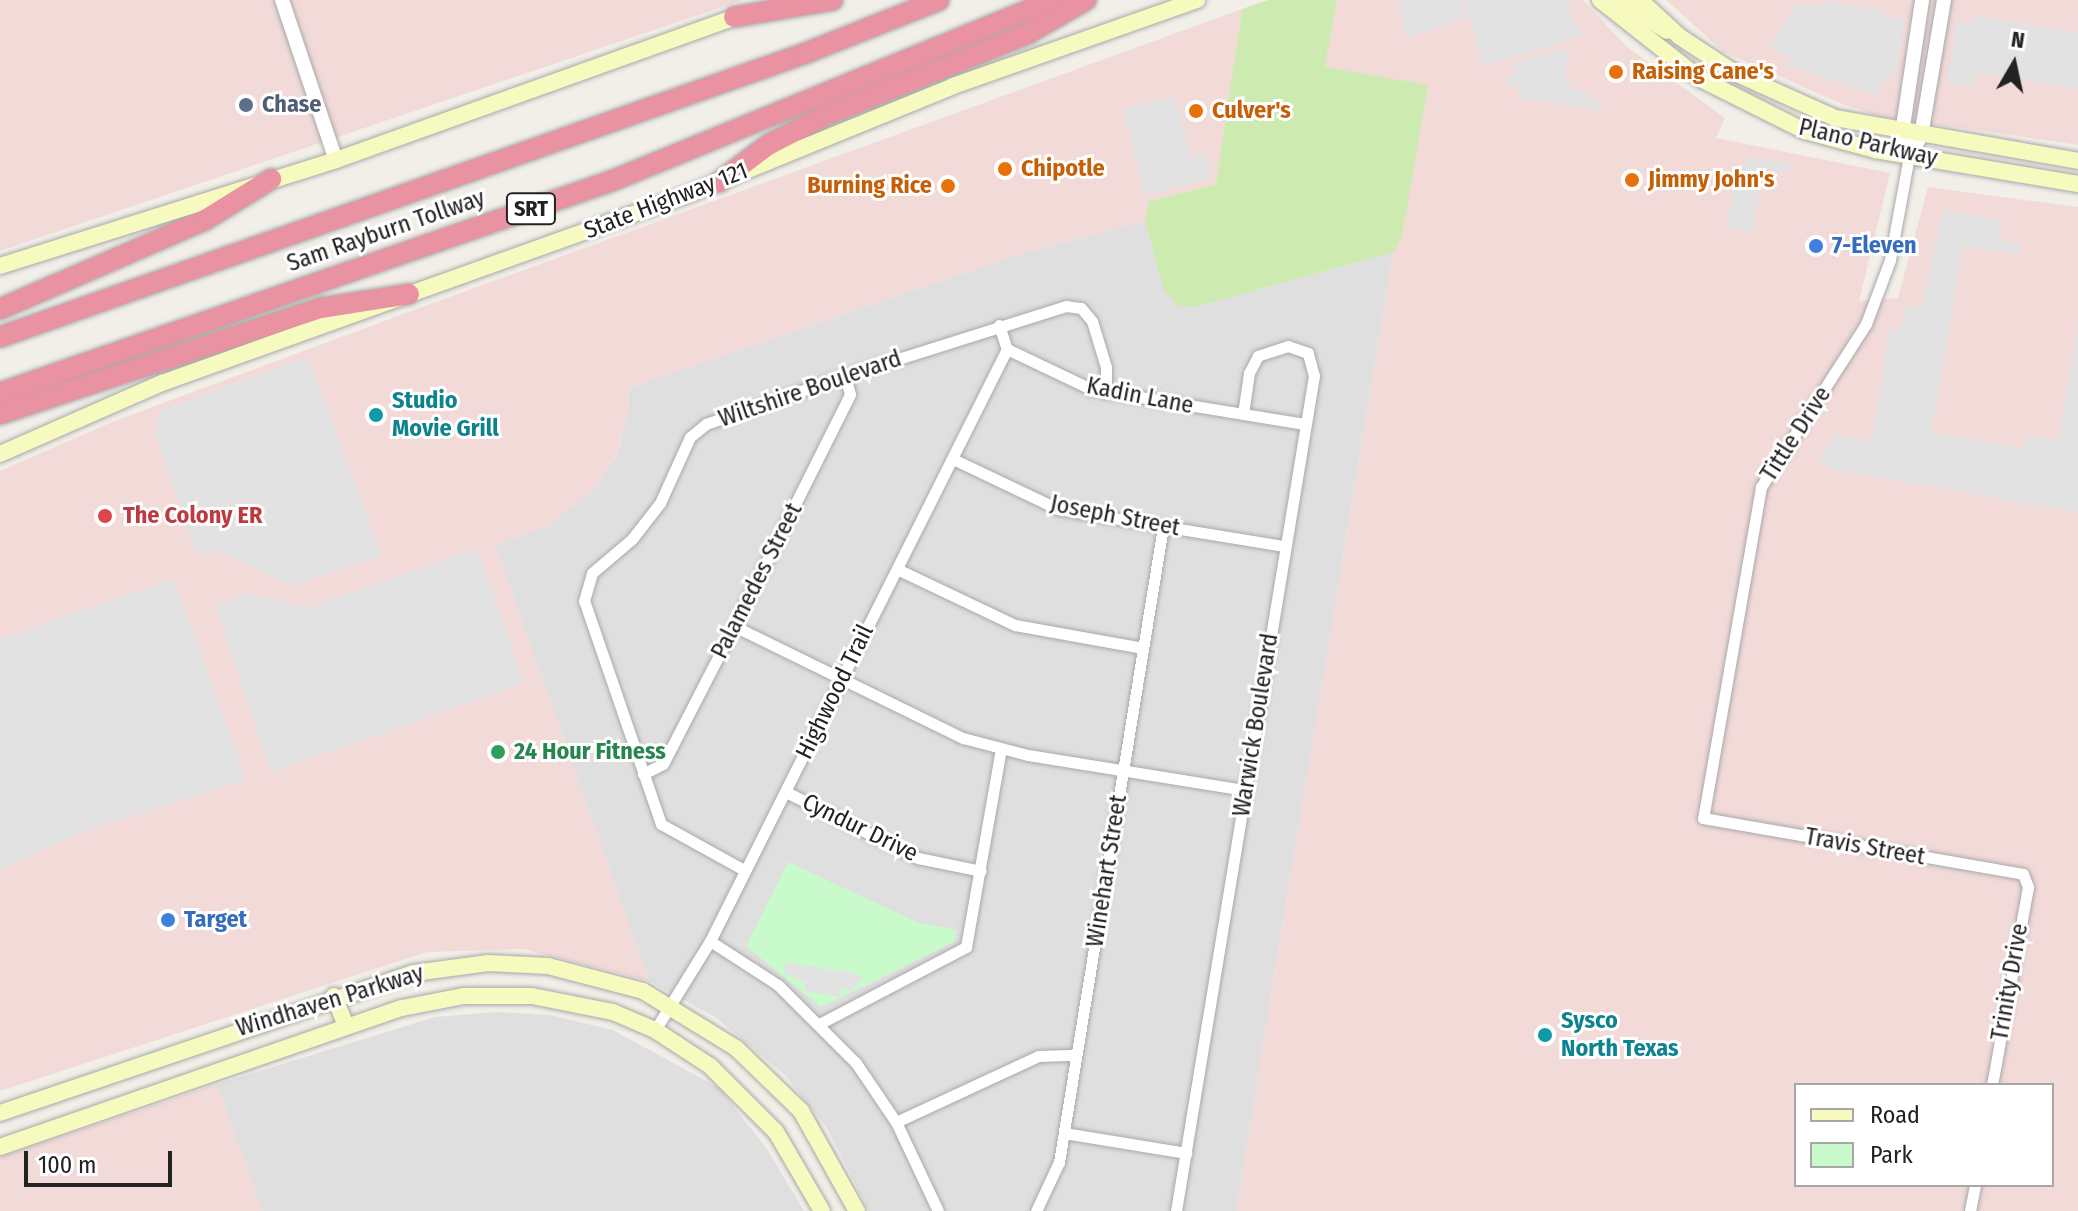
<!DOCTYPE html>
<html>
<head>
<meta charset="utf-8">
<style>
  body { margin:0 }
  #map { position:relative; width:2078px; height:1211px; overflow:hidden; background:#f2efe9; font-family:"Fira Sans Condensed",sans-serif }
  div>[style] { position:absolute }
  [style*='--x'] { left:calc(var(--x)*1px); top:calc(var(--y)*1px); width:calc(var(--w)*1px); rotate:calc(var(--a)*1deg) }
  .residential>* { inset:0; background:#e0dfdf }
  .commercial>* { inset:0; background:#f2dad9 }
  .grass>* { inset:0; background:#cdebb0 }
  .park>* { inset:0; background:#c8facc }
  .parking>* { inset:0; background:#e2e2e2 }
  .roads { filter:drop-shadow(0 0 2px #a9a9a9) drop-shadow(0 0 2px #a9a9a9) }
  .minor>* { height:11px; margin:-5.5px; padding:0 5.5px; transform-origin:5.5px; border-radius:5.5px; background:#fff }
  .tertiary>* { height:14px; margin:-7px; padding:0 7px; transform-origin:7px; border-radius:7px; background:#fff }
  .secondary>* { height:16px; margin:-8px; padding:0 8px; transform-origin:8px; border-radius:8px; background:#f7fabf }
  .motorway>* { height:20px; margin:-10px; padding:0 10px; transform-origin:10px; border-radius:10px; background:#e892a2 }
  .dots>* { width:22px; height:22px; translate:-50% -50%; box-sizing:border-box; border:4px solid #fff; border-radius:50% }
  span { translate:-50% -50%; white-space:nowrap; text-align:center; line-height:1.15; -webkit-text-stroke:6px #fff; paint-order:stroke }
  .shield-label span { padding:2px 6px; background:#fff; border:2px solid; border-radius:6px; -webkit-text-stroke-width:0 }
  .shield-label { font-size:22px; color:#222; font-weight:700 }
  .food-label { font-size:24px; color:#c56008; font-weight:700 }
  .left { translate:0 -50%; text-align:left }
  .right { translate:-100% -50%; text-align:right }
  .service-label { font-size:24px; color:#4e5e75; font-weight:700 }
  .street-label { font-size:24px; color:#222 }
  .shop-label { font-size:24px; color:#366cbe; font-weight:700 }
  .culture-label { font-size:24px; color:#0d838f; font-weight:700 }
  .health-label { font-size:24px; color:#be3a42; font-weight:700 }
  .leisure-label { font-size:24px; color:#27864d; font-weight:700 }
  .legend { position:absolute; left:1794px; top:1083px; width:260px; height:104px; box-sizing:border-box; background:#fff; border:2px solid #a7a7a7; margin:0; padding:10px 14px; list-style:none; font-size:24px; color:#222 }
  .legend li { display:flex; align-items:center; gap:16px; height:40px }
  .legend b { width:40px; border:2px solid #a7a7a7 }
  .north { position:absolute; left:1974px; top:24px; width:80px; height:80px; -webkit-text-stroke:6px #fff; paint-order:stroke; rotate:9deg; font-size:22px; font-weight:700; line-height:32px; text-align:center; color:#222 }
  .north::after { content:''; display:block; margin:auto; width:28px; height:36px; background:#222; clip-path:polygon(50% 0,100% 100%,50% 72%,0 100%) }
  .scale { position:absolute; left:24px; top:1151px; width:148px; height:36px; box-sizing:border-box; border:4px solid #222; border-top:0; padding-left:10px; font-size:24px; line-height:28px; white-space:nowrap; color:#222; -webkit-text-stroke:6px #fff; paint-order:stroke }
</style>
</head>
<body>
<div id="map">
  <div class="residential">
    <i style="clip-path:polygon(1145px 221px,1163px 288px,1196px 307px,1393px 252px,1236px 1211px,869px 1211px,827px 1128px,785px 1075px,715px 1017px,649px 981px,495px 545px,546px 527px,594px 489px,616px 456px,629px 411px,628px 388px,1023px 253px)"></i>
    <i style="clip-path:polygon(498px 1012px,550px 1015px,613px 1030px,719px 1088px,767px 1149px,804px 1211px,262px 1211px,217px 1084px,435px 1017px)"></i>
  </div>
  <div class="commercial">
    <i style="clip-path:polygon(0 0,743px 0,0 251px)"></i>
    <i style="clip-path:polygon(evenodd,1337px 0,1583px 0,1626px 46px,1725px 118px,1716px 138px,1890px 173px,1859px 301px,1898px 298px,1928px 187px,2078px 207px,2078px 1211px,1236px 1211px,1393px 252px,1402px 237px,1427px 86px,1325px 67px,1337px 0,1796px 1085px,2052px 1085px,2052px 1185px,1796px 1185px,1796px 1085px)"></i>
    <i style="clip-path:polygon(1666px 0,2078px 0,2078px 145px,1879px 116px,1842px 104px,1724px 52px)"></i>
    <i style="clip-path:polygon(1242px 9px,1216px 184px,1149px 201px,1145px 221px,1023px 253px,628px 388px,629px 411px,615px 457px,594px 489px,546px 527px,495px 545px,649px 981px,523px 949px,427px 952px,0 1091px,0 471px,112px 422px,414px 310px)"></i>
    <i style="clip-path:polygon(217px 1084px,262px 1211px,0 1211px,0 1157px)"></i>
  </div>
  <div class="grass">
    <i style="clip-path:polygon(1268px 0,1337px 0,1325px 67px,1428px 85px,1402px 237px,1393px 252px,1196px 307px,1176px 305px,1163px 288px,1145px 221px,1149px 201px,1216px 184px,1242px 9px)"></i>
  </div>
  <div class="park">
    <i style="clip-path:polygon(788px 862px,919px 923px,957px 930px,954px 942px,821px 1007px,746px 946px)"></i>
  </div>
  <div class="parking">
    <i style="clip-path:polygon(1397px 0,1461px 0,1468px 17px,1407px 38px)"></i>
    <i style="clip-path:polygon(1464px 0,1569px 0,1573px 4px,1566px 11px,1585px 35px,1483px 66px)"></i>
    <i style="clip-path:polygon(1822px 0,1883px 10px,1883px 17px,1905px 19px,1895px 78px,1885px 78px,1877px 96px,1788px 66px,1791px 58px,1771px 47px,1797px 4px,1821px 7px)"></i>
    <i style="clip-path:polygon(1974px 16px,2078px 33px,2078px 89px,1977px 72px,1974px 88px,1947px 82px,1957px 21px,1973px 23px)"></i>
    <i style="clip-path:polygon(1560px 49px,1569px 56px,1564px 78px,1573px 82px,1569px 88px,1584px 91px,1600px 102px,1602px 111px,1518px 98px,1520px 87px,1510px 88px,1506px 77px,1520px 73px,1512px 66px,1516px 62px)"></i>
    <i style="clip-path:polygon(1168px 98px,1176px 101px,1191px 157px,1206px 153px,1212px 178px,1145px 195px,1123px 109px)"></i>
    <i style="clip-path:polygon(1747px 157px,1790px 164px,1789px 172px,1764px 168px,1753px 234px,1727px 226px,1735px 182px,1742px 183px)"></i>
    <i style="clip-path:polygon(1943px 211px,2001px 220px,1998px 240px,2022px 244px,2020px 255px,1963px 246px,1931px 433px,2023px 449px,2026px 436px,2058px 441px,2078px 325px,2078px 512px,1833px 470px,1819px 461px,1836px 434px,1871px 443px,1889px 330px,1899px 331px,1906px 307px,1921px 307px)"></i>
    <i style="clip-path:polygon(308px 357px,382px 556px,291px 586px,226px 554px,196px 552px,155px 433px,161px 410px)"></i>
    <i style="clip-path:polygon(477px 548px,524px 683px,270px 773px,216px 605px,250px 593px,308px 608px)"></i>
    <i style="clip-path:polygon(174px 579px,246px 779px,80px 833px,0 870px,0 639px)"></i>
    <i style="clip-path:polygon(786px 962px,856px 974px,863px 977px,852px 991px,841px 989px,839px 997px,804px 991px,805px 983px,784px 973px)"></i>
  </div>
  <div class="roads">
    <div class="minor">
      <i style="--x:1909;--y:156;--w:106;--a:100.4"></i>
      <i style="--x:1890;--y:260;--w:68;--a:110.6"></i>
      <i style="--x:1866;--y:324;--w:194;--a:122.8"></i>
      <i style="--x:1761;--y:487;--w:336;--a:99.9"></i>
      <i style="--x:1703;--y:818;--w:325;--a:9.9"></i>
      <i style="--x:2023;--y:874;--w:14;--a:69"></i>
      <i style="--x:2028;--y:887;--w:201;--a:100.3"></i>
      <i style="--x:999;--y:325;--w:25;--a:72"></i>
      <i style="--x:1007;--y:349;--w:93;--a:25.5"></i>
      <i style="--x:1091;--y:389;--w:217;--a:9.3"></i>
      <i style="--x:953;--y:459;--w:116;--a:25.5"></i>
      <i style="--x:1058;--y:509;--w:230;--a:9.3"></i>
      <i style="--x:897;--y:569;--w:131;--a:25.4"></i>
      <i style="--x:1015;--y:625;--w:130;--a:10.2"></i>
      <i style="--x:734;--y:626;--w:255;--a:26.1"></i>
      <i style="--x:963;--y:738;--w:67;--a:14.7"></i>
      <i style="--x:1028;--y:755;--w:220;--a:9.2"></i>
      <i style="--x:643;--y:774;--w:22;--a:-27"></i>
      <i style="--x:663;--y:764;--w:155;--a:-62.8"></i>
      <i style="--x:734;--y:626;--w:259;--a:-63.4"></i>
      <i style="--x:850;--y:394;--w:19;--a:-106"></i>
      <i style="--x:786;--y:792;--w:148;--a:26.6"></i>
      <i style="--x:918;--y:858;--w:64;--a:11.7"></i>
      <i style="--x:744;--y:870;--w:95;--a:-151"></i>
      <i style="--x:661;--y:824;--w:236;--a:-109"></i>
      <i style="--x:584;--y:601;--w:29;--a:-74"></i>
      <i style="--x:592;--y:573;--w:52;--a:-40.4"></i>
      <i style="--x:632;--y:539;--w:46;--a:-52.1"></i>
      <i style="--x:660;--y:503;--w:72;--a:-65.6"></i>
      <i style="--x:690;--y:437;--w:21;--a:-39"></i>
      <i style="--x:706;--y:424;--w:143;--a:-19.2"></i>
      <i style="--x:841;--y:377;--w:236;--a:-17.5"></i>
      <i style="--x:1066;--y:306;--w:15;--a:8"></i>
      <i style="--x:1081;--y:308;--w:17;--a:50"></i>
      <i style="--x:1092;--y:321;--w:48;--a:73.1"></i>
      <i style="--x:1106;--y:367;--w:26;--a:90"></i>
      <i style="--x:710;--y:941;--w:81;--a:32.9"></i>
      <i style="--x:778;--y:985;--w:110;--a:45"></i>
      <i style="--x:856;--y:1063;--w:71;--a:55.9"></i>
      <i style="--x:896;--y:1122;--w:98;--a:64.7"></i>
      <i style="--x:821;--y:1023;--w:164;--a:-27.7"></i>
      <i style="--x:966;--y:947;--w:201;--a:-80"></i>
      <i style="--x:655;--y:1030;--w:105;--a:-58.3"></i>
      <i style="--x:710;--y:941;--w:662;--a:-63.36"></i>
      <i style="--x:896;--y:1122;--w:157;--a:-24.9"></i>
      <i style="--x:1038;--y:1056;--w:38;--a:-2"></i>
      <i style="--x:1064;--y:1133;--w:124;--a:9.3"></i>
      <i style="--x:1036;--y:1211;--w:54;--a:-64.9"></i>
      <i style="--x:1059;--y:1162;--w:643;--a:-80.7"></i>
      <i style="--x:1176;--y:1211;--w:846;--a:-80.62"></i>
      <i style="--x:1314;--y:376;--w:24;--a:-105"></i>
      <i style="--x:1308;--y:353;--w:21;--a:-161"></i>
      <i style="--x:1288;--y:346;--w:32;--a:162"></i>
      <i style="--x:1258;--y:356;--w:19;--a:118"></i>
      <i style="--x:1249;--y:373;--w:41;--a:98.3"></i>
      <i style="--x:1970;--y:1211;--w:26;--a:-79"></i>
    </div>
    <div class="tertiary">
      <i style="--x:282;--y:0;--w:169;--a:71.4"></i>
      <i style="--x:1909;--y:156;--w:23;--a:-59"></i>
      <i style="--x:1921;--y:136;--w:138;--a:-80.4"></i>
      <i style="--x:1909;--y:156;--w:24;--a:-107"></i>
      <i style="--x:1902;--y:133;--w:134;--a:-81.4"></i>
    </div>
    <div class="secondary">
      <i style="--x:1600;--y:0;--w:126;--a:38.2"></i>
      <i style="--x:1699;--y:78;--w:119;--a:26.6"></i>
      <i style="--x:1805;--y:131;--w:73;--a:15.2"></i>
      <i style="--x:1875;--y:150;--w:206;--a:9.5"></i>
      <i style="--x:1620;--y:0;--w:56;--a:33.4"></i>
      <i style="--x:1640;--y:0;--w:54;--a:42.8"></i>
      <i style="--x:1680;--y:37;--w:66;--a:33.2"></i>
      <i style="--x:1735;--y:73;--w:110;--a:24.2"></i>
      <i style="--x:1835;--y:118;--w:247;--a:10"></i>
      <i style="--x:0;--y:266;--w:352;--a:-17.5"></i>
      <i style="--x:336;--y:160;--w:432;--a:-19.7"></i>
      <i style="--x:0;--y:454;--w:177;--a:-23.7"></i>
      <i style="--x:162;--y:383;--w:560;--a:-19.73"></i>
      <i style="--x:689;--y:194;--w:285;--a:-22.2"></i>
      <i style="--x:953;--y:86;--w:259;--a:-19.4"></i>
      <i style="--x:334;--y:996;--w:32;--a:68"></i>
      <i style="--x:0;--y:1113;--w:437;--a:-18.7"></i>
      <i style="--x:414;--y:973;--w:75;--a:-7.7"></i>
      <i style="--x:488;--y:963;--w:60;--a:2.9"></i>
      <i style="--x:548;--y:966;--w:98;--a:14.7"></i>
      <i style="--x:643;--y:991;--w:109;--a:31.5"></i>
      <i style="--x:736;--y:1048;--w:91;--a:44.1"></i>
      <i style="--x:801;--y:1111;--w:115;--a:60.8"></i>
      <i style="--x:0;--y:1147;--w:425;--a:-19.1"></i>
      <i style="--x:402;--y:1008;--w:62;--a:-11.1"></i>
      <i style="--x:463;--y:996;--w:69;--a:0"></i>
      <i style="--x:532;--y:996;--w:83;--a:11.2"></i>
      <i style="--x:613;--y:1012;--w:46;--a:23.2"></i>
      <i style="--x:655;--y:1030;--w:66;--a:33.2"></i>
      <i style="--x:710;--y:1066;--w:93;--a:45"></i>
      <i style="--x:776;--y:1132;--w:91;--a:59.8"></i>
    </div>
    <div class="motorway">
      <i style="--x:734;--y:17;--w:100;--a:-9.7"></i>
      <i style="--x:719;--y:182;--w:61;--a:-37.1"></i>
      <i style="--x:768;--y:145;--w:63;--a:-27.4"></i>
      <i style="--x:824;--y:116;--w:221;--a:-22"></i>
      <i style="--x:1029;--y:33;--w:66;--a:-30.1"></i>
      <i style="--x:0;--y:309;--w:223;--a:-23.5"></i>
      <i style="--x:205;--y:220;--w:78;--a:-31.8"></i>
      <i style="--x:0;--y:337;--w:855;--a:-19.41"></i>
      <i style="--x:806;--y:53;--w:143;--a:-21.7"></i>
      <i style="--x:0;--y:393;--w:650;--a:-19.13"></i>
      <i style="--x:614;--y:180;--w:474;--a:-22.3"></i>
      <i style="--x:0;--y:414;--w:338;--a:-18.3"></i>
      <i style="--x:321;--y:308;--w:89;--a:-9"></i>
    </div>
  </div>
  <div class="dots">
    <i style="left:1616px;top:72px;background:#e8710a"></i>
    <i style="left:246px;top:105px;background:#5c6f8a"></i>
    <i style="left:1196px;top:111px;background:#e8710a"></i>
    <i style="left:1005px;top:169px;background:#e8710a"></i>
    <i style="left:1632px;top:180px;background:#e8710a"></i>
    <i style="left:948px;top:186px;background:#e8710a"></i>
    <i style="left:1816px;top:246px;background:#3f7fe0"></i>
    <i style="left:376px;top:415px;background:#0f9aa8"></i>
    <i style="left:105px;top:516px;background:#e0444e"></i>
    <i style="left:498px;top:752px;background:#2e9e5b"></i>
    <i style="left:168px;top:920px;background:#3f7fe0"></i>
    <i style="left:1545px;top:1035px;background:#0f9aa8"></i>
  </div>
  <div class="shield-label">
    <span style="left:531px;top:209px">SRT</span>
  </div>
  <div class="food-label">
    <span class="left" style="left:1632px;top:72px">Raising Cane's</span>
    <span class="left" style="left:1212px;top:111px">Culver's</span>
    <span class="left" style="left:1021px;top:169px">Chipotle</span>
    <span class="left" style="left:1648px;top:180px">Jimmy John's</span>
    <span class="right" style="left:932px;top:186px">Burning Rice</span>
  </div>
  <div class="service-label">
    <span class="left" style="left:262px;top:105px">Chase</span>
  </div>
  <div class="street-label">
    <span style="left:1868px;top:143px;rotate:13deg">Plano Parkway</span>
    <span style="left:666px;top:201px;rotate:-21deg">State Highway 121</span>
    <span style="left:386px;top:231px;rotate:-19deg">Sam Rayburn Tollway</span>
    <span style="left:810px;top:389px;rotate:-19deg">Wiltshire Boulevard</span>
    <span style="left:1140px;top:396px;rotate:11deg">Kadin Lane</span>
    <span style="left:1796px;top:434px;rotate:-57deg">Tittle Drive</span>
    <span style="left:1115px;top:516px;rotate:11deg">Joseph Street</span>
    <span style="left:757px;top:581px;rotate:-63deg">Palamedes Street</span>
    <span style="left:835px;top:692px;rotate:-64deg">Highwood Trail</span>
    <span style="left:1256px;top:725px;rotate:-81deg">Warwick Boulevard</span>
    <span style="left:860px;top:828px;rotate:26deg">Cyndur Drive</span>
    <span style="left:1865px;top:847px;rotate:10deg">Travis Street</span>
    <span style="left:1107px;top:871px;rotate:-81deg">Winehart Street</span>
    <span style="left:2010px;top:982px;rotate:-80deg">Trinity Drive</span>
    <span style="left:330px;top:1001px;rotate:-17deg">Windhaven Parkway</span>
  </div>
  <div class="shop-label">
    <span class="left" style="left:1832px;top:246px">7-Eleven</span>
    <span class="left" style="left:184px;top:920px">Target</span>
  </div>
  <div class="culture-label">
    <span class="left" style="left:392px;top:415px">Studio<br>Movie Grill</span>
    <span class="left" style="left:1561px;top:1035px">Sysco<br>North Texas</span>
  </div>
  <div class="health-label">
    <span class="left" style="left:123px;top:516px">The Colony ER</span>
  </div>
  <div class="leisure-label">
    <span class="left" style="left:514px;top:752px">24 Hour Fitness</span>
  </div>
  <ul class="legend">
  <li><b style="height:10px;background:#f7fabf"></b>Road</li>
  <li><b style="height:22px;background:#c8facc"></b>Park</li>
  </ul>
  <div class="north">N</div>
  <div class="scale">100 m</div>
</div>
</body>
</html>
